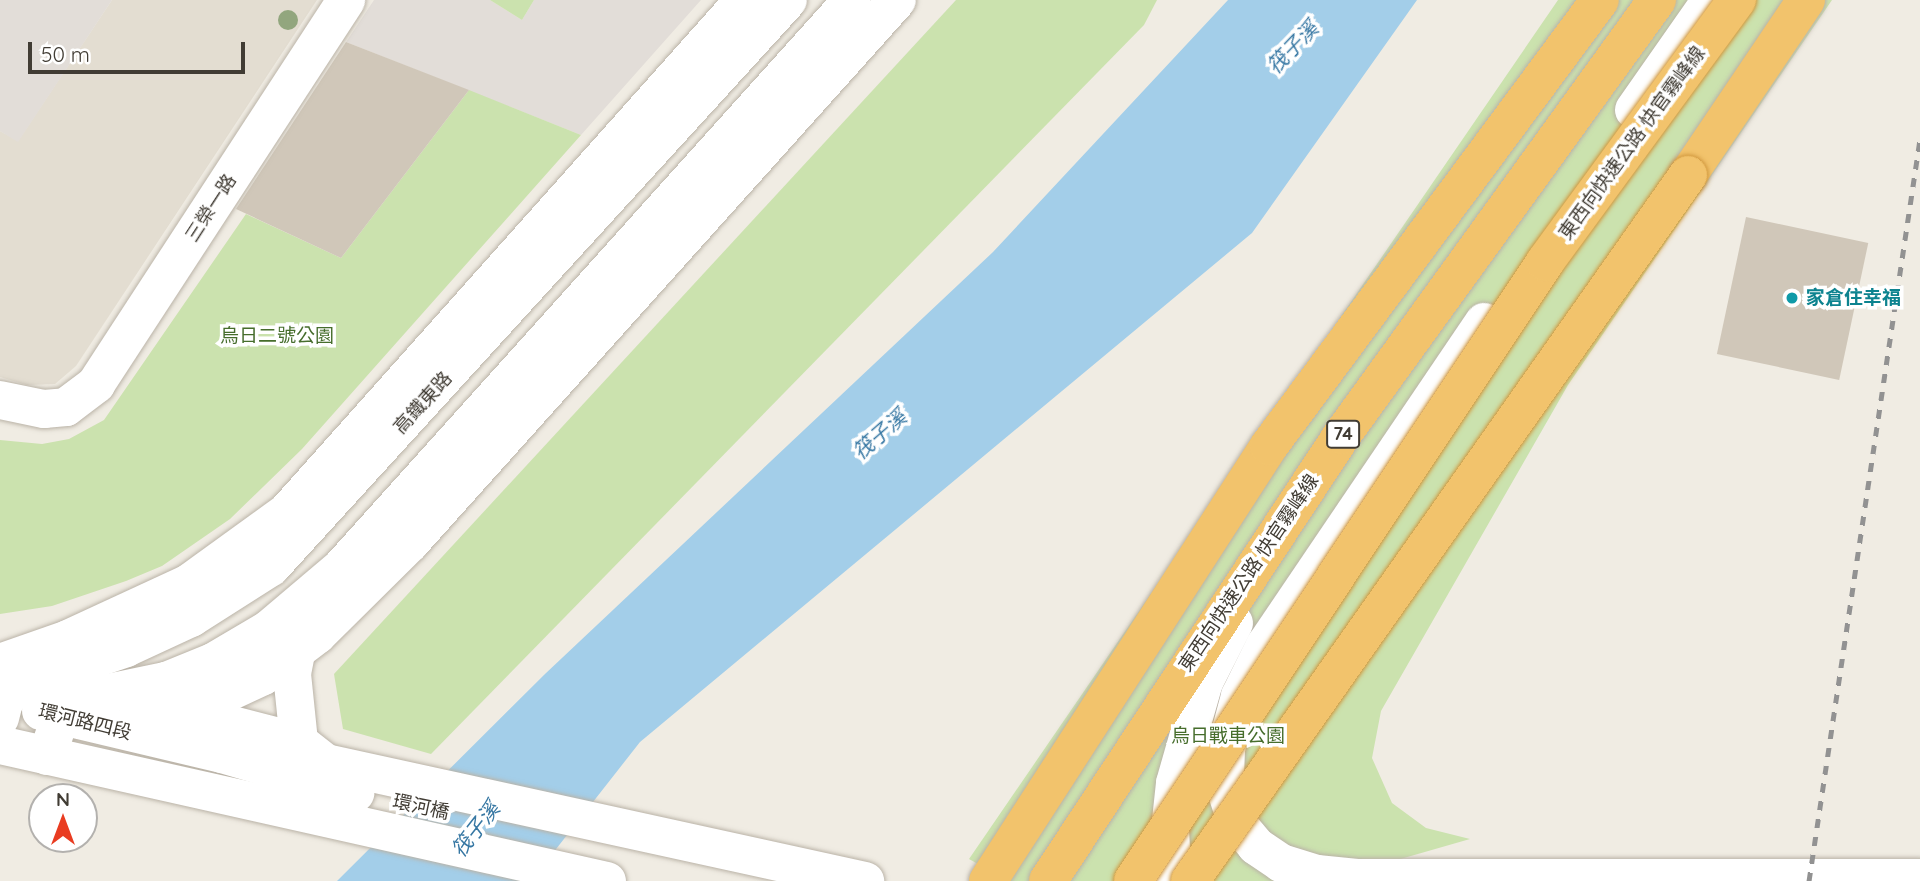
<!DOCTYPE html>
<html>
<head>
<meta charset="utf-8">
<style>
  body { margin:0 }
  #map { position:relative; width:1920px; height:881px; overflow:hidden; background:#f0ece3; font-family:Quicksand,"Noto Sans TC",sans-serif }
  div>[style] { position:absolute }
  [style*='--x'] { left:calc(var(--x)*1px); top:calc(var(--y)*1px); width:calc(var(--w)*1px); rotate:calc(var(--a)*1deg) }
  .residential>* { inset:0; background:#e3ddd1 }
  .industrial>* { inset:0; background:#e2ddd8 }
  .green>* { inset:0; background:#cbe2ae }
  .water>* { inset:0; background:#a3cee9 }
  .building>* { inset:0; background:#d0c7b9; transform-origin:0 0 }
  .roads { filter:drop-shadow(0 0 2px #bab3a7) drop-shadow(0 0 2px #bab3a7) }
  .minor>* { height:38px; margin:-19px; padding:0 19px; transform-origin:19px; border-radius:19px; background:#fff }
  .highway>* { height:38px; margin:-19px; padding:0 19px; transform-origin:19px; border-radius:19px; background:#f2c36c }
  .rail>* { height:5px; margin-top:-2.5px; transform-origin:0; background:repeating-linear-gradient(90deg,#929292 0 9px,transparent 0 18px) }
  .bridges { filter:drop-shadow(0 0 2px #d0973d) drop-shadow(0 0 2px #d0973d) }
  .highway-bridge>* { height:38px; margin:-19px; padding:0 19px; transform-origin:19px; border-radius:19px; background:#f2c36c }
  .trees>* { width:20px; height:20px; margin:-10px; border-radius:50%; background:#92a67e }
  .dots>* { width:19px; height:19px; translate:-50% -50%; box-sizing:border-box; border:4px solid #fff; border-radius:50% }
  span { translate:-50% -50%; white-space:nowrap; text-align:center; line-height:1.15; -webkit-text-stroke:7px #fff; paint-order:stroke }
  .shield-label span { padding:2px 5px; background:#fff; border:2px solid; border-radius:5px; -webkit-text-stroke-width:0 }
  .shield-label { font-size:18px; color:#413c34; font-weight:700 }
  .street-label { font-size:19px; color:#413c34 }
  .culture-label { font-size:19px; color:#0d838f; font-weight:700 }
  .left { translate:0 -50%; text-align:left }
  .park-label { font-size:19px; color:#466d2c }
  .water-label { font-size:21px; color:#3677a3; font-style:italic }
  .north { position:absolute; left:28px; top:783px; width:70px; height:70px; box-sizing:border-box; background:#fff; border:2px solid #b3b1ae; border-radius:50%; rotate:0deg; font-size:19px; font-weight:700; line-height:28px; text-align:center; color:#413c34 }
  .north::after { content:''; display:block; margin:auto; width:24px; height:32px; background:#e93c21; clip-path:polygon(50% 0,100% 100%,50% 72%,0 100%) }
  .scale { position:absolute; left:28px; top:42px; width:217px; height:32px; box-sizing:border-box; border:4px solid #413c34; border-top:0; padding-left:9px; font-size:21px; line-height:24px; white-space:nowrap; color:#413c34; -webkit-text-stroke:5px #fff; paint-order:stroke }
</style>
</head>
<body>
<div id="map">
  <div class="residential">
    <i style="clip-path:polygon(112px 0,317px 0,76px 366px,55px 384px,27px 385px,0 377px,0 131px,18px 141px)"></i>
  </div>
  <div class="industrial">
    <i style="clip-path:polygon(0 0,112px 0,18px 142px,0 131px)"></i>
    <i style="clip-path:polygon(374px 0,490px 0,522px 20px,534px 0,701px 0,581px 135px,346px 42px)"></i>
  </div>
  <div class="green">
    <i style="clip-path:polygon(490px 0,534px 0,522px 20px)"></i>
    <i style="clip-path:polygon(956px 0,1157px 0,1144px 25px,431px 754px,343px 729px,334px 674px)"></i>
    <i style="clip-path:polygon(1558px 0,1832px 0,1568px 385px,1381px 711px,1372px 758px,1392px 803px,1426px 828px,1470px 839px,1324px 881px,1008px 881px,969px 859px)"></i>
    <i style="clip-path:polygon(469px 90px,581px 135px,302px 449px,230px 519px,162px 566px,126px 581px,52px 606px,0 614px,0 440px,42px 444px,69px 439px,104px 420px,246px 214px,341px 258px)"></i>
  </div>
  <div class="water">
    <i style="clip-path:polygon(1228px 0,1417px 0,1252px 233px,640px 742px,531px 881px,337px 881px,545px 674px,993px 252px)"></i>
  </div>
  <div class="building">
    <i style="clip-path:polygon(346px 42px,469px 90px,341px 258px,236px 209px)"></i>
    <i style="left:1746px;top:217px;width:125px;height:140px;rotate:12deg"></i>
  </div>
  <div class="roads">
    <div class="minor">
      <i style="--x:1634;--y:110;--w:134;--a:-55"></i>
      <i style="--x:1484;--y:322;--w:390;--a:124.1"></i>
      <i style="--x:1265;--y:645;--w:57;--a:116.1"></i>
      <i style="--x:1240;--y:696;--w:55;--a:104.8"></i>
      <i style="--x:1226;--y:749;--w:38;--a:92"></i>
      <i style="--x:1225;--y:787;--w:38;--a:72"></i>
      <i style="--x:1237;--y:823;--w:30;--a:50"></i>
      <i style="--x:1256;--y:846;--w:30;--a:34"></i>
      <i style="--x:1281;--y:863;--w:38;--a:17"></i>
      <i style="--x:1317;--y:874;--w:40;--a:5.7"></i>
      <i style="--x:1357;--y:878;--w:563;--a:0"></i>
      <i style="--x:0;--y:400;--w:45;--a:11.6"></i>
      <i style="--x:44;--y:409;--w:22;--a:-5"></i>
      <i style="--x:66;--y:407;--w:38;--a:-37"></i>
      <i style="--x:96;--y:384;--w:458;--a:-56.9"></i>
      <i style="--x:296;--y:653;--w:21;--a:101"></i>
      <i style="--x:292;--y:674;--w:68;--a:84.1"></i>
      <i style="--x:0;--y:663;--w:72;--a:-19.4"></i>
      <i style="--x:68;--y:639;--w:133;--a:-24.8"></i>
      <i style="--x:189;--y:583;--w:121;--a:-35.9"></i>
      <i style="--x:287;--y:512;--w:686;--a:-48.25"></i>
      <i style="--x:166;--y:681;--w:64;--a:9.9"></i>
      <i style="--x:229;--y:692;--w:38;--a:-25"></i>
      <i style="--x:263;--y:676;--w:68;--a:-37.2"></i>
      <i style="--x:317;--y:635;--w:131;--a:-44.7"></i>
      <i style="--x:410;--y:543;--w:729;--a:-48.11"></i>
      <i style="--x:135;--y:700;--w:169;--a:14.4"></i>
      <i style="--x:299;--y:742;--w:34;--a:38"></i>
      <i style="--x:326;--y:763;--w:552;--a:12.35"></i>
      <i style="--x:41;--y:711;--w:186;--a:13.4"></i>
      <i style="--x:222;--y:754;--w:139;--a:16.3"></i>
      <i style="--x:0;--y:718;--w:16;--a:-76"></i>
      <i style="--x:4;--y:702;--w:21;--a:-53"></i>
      <i style="--x:17;--y:685;--w:115;--a:-18.7"></i>
      <i style="--x:126;--y:648;--w:72;--a:-24.8"></i>
      <i style="--x:191;--y:618;--w:95;--a:-32.5"></i>
      <i style="--x:271;--y:567;--w:767;--a:-47.64"></i>
      <i style="--x:0;--y:745;--w:622;--a:12.63"></i>
      <i style="--x:47;--y:756;--w:53;--a:-71.2"></i>
      <i style="--x:64;--y:706;--w:12;--a:-31"></i>
      <i style="--x:74;--y:700;--w:94;--a:-11.7"></i>
      <i style="--x:166;--y:681;--w:51;--a:-22"></i>
      <i style="--x:213;--y:662;--w:65;--a:-30.5"></i>
      <i style="--x:269;--y:629;--w:94;--a:-40.3"></i>
      <i style="--x:341;--y:568;--w:764;--a:-48.02"></i>
      <i style="--x:1173;--y:881;--w:51;--a:-93.4"></i>
      <i style="--x:1170;--y:830;--w:47;--a:-83.9"></i>
      <i style="--x:1175;--y:783;--w:105;--a:-74"></i>
      <i style="--x:1204;--y:682;--w:66;--a:-63"></i>
    </div>
    <div class="highway">
      <i style="--x:1688;--y:175;--w:211;--a:-56"></i>
      <i style="--x:988;--y:881;--w:518;--a:-57.14"></i>
      <i style="--x:1269;--y:446;--w:555;--a:-53.42"></i>
      <i style="--x:1048;--y:881;--w:534;--a:-56.61"></i>
      <i style="--x:1342;--y:435;--w:537;--a:-54.09"></i>
    </div>
  </div>
  <div class="rail">
    <i style="--x:1809;--y:881;--w:750;--a:-81.49"></i>
  </div>
  <div class="bridges">
    <div class="highway-bridge">
      <i style="--x:1133;--y:881;--w:744;--a:-56.35"></i>
      <i style="--x:1545;--y:262;--w:325;--a:-53.8"></i>
      <i style="--x:1190;--y:881;--w:864;--a:-54.8"></i>
    </div>
  </div>
  <div class="trees">
    <i style="left:288px;top:20px"></i>
  </div>
  <div class="dots">
    <i style="left:1792px;top:298px;background:#0f9aa8"></i>
  </div>
  <div class="shield-label">
    <span style="left:1343px;top:434px">74</span>
  </div>
  <div class="street-label">
    <span style="left:1632px;top:143px;rotate:-54deg">東西向快速公路 快官霧峰線</span>
    <span style="left:211px;top:208px;rotate:-57deg">三榮一路</span>
    <span style="left:423px;top:403px;rotate:-48deg">高鐵東路</span>
    <span style="left:1249px;top:573px;rotate:-56deg">東西向快速公路 快官霧峰線</span>
    <span style="left:85px;top:722px;rotate:14deg">環河路四段</span>
    <span style="left:421px;top:807px;rotate:12deg">環河橋</span>
  </div>
  <div class="culture-label">
    <span class="left" style="left:1806px;top:298px">家倉住幸福</span>
  </div>
  <div class="park-label">
    <span style="left:277px;top:336px">烏日二號公園</span>
    <span style="left:1228px;top:736px">烏日戰車公園</span>
  </div>
  <div class="water-label">
    <span style="left:1292px;top:47px;rotate:-46deg">筏子溪</span>
    <span style="left:879px;top:434px;rotate:-41deg">筏子溪</span>
    <span style="left:475px;top:829px;rotate:-52deg">筏子溪</span>
  </div>
  <div class="north">N</div>
  <div class="scale">50 m</div>
</div>
</body>
</html>
